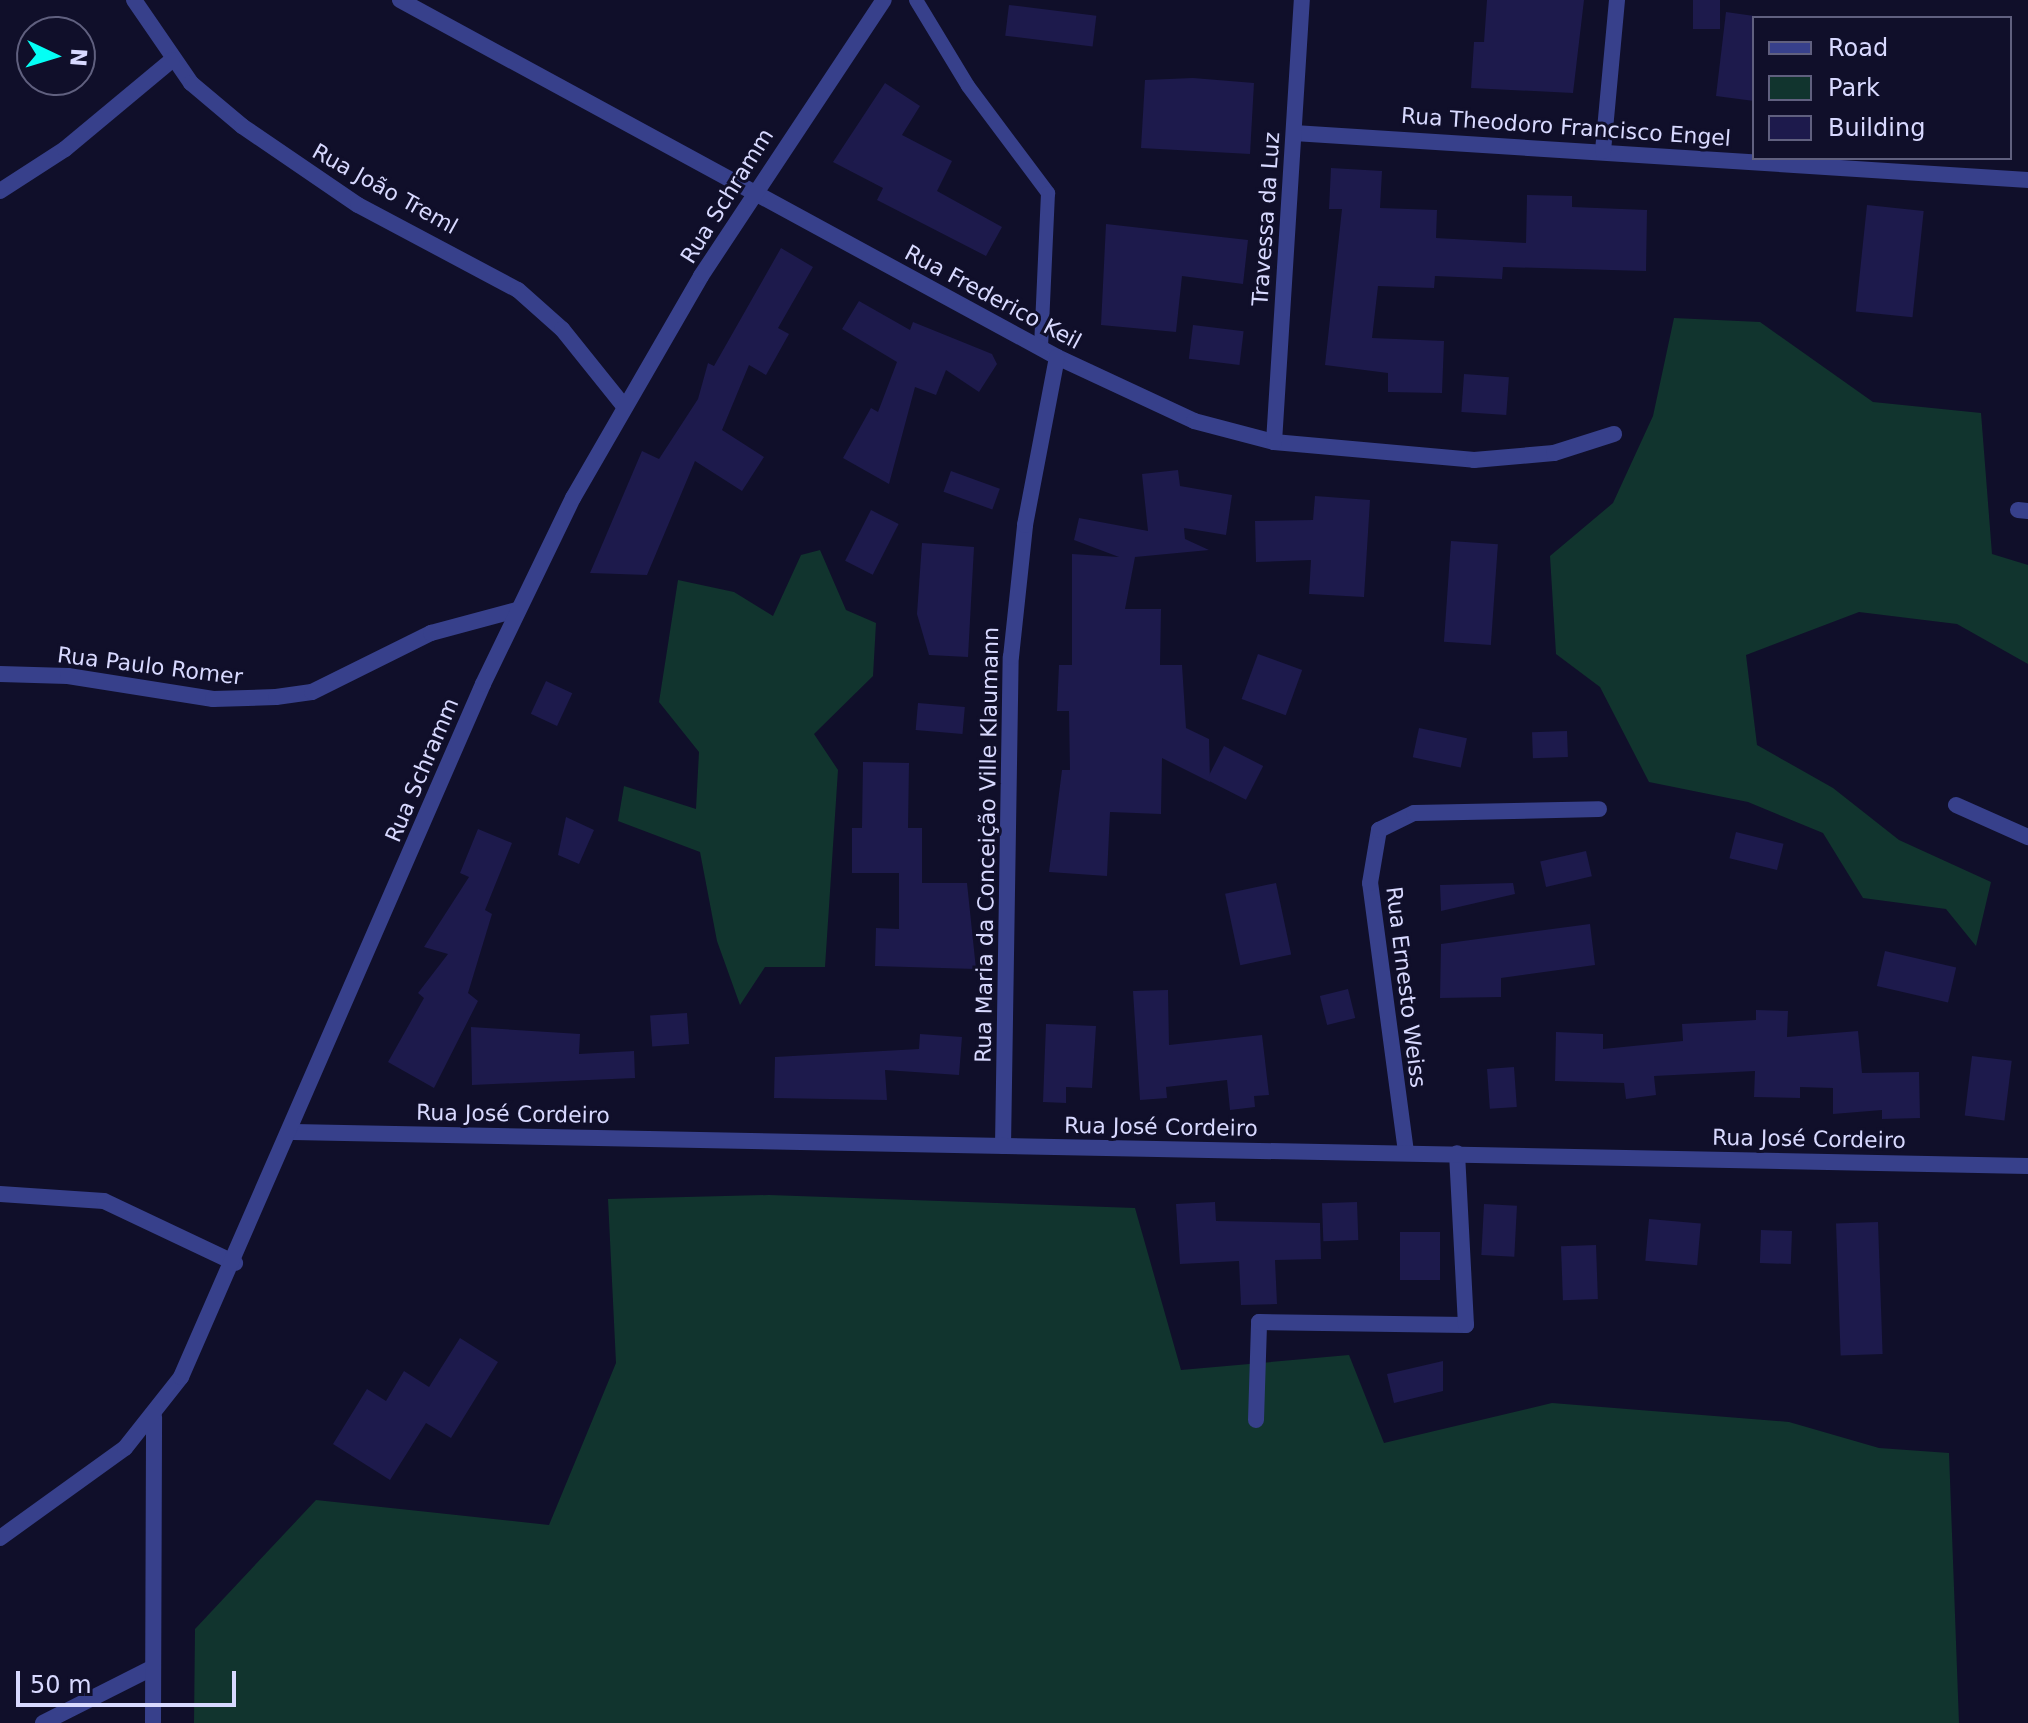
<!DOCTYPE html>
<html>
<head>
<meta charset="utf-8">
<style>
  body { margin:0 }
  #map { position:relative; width:2028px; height:1723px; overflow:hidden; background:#100f2a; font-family:"DejaVu Sans",sans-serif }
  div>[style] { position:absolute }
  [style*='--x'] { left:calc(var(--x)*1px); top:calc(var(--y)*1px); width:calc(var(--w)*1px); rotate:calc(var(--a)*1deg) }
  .green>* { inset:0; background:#11342e }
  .building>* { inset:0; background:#1d1a4c; transform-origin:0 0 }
  .service>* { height:14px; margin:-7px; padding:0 7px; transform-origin:7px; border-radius:7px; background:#37408b }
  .minor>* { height:16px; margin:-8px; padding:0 8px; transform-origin:8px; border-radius:8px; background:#37408b }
  .tertiary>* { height:16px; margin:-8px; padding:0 8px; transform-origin:8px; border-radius:8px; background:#37408b }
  span { translate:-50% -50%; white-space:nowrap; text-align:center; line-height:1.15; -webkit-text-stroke:6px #100f2a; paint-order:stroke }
  .street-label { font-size:22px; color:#d8d9ff }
  .legend { position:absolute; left:1752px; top:16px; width:260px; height:144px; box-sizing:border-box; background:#100f2a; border:2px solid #60607f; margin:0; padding:10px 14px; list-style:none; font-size:24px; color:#d8d9ff }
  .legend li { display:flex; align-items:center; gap:16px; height:40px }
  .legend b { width:40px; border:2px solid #60607f }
  .north { position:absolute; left:16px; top:16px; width:80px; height:80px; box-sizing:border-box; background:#100f2a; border:2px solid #60607f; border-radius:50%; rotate:94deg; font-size:22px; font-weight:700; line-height:32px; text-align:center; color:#d8d9ff }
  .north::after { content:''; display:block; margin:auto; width:28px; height:36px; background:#04fff5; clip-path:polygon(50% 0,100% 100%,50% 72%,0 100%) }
  .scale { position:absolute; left:16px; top:1671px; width:220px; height:36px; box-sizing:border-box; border:4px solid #d8d9ff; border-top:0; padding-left:10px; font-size:24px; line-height:28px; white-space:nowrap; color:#d8d9ff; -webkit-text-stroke:6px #100f2a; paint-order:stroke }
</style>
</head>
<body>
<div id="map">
  <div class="green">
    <i style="clip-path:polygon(1674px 318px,1760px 322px,1873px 402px,1981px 413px,1992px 554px,2028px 565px,2028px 664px,1957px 624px,1859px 612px,1746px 655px,1757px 745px,1833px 788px,1899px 840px,1991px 882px,1976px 946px,1946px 909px,1863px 898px,1823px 833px,1748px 802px,1649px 782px,1600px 687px,1556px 654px,1550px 556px,1613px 503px,1653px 416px)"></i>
    <i style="clip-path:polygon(820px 550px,846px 610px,876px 623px,873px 676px,814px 734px,838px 770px,825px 967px,765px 967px,740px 1005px,717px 941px,700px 852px,618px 821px,624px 786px,696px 809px,699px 752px,659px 702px,678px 580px,734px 592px,773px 616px,801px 555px)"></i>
    <i style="clip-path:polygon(769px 1195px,1135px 1208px,1181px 1370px,1349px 1355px,1384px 1443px,1552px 1403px,1789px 1422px,1879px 1448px,1949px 1453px,1959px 1723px,194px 1723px,195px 1629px,316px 1500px,549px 1525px,616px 1363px,608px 1199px)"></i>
  </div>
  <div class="building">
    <i style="clip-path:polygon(1487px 0,1584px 0,1573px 93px,1471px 88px,1474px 42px,1484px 42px)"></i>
    <i style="left:1693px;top:0;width:27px;height:29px"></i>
    <i style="left:1009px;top:5px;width:88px;height:31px;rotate:7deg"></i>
    <i style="clip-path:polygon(1726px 12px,1754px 16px,1754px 101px,1716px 96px)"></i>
    <i style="clip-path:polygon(1193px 78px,1254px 83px,1250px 154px,1141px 148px,1145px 80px)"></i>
    <i style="clip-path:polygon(885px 83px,920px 106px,902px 135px,952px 161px,937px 191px,1002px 227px,986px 256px,877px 200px,883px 188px,833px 162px)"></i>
    <i style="clip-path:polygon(1331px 168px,1382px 171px,1380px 208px,1437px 210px,1436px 238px,1526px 243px,1527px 195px,1572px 196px,1572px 207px,1647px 210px,1646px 271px,1503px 267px,1502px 279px,1435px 276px,1434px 288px,1378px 286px,1372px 338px,1444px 341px,1442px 393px,1388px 392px,1388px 373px,1325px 365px,1342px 209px,1329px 209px)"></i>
    <i style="left:1867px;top:205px;width:57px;height:107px;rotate:6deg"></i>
    <i style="clip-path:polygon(1106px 224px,1248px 240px,1243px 284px,1182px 276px,1176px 332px,1101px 325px)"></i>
    <i style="clip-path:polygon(781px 248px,813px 267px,778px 328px,789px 334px,766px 375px,749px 365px,722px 430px,764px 457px,742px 491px,695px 461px,647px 575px,590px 573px,642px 451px,659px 459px,698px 399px,708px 363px,714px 366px)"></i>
    <i style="clip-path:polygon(859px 301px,910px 330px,913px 322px,992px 354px,997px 364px,979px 392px,946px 370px,936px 395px,915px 387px,889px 484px,843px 458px,871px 408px,878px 412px,897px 362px,842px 329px)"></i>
    <i style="left:1193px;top:325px;width:51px;height:34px;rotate:7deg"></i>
    <i style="left:1464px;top:374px;width:45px;height:38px;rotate:4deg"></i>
    <i style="clip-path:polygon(1178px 470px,1180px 486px,1232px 495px,1226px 535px,1184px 528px,1185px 539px,1209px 550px,1135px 557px,1125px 609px,1161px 609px,1160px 665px,1182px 665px,1186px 728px,1209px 739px,1210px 782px,1162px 758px,1161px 814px,1110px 812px,1107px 876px,1049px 872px,1062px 770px,1070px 770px,1069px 711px,1057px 711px,1059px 665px,1072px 665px,1072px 554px,1119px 557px,1074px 540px,1079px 518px,1148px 531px,1142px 474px)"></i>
    <i style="left:951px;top:471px;width:52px;height:22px;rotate:20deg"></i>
    <i style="clip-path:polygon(1315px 496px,1370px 500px,1364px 597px,1309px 594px,1311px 560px,1256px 562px,1255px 521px,1313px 520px)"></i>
    <i style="left:871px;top:510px;width:31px;height:57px;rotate:27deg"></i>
    <i style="left:1451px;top:541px;width:47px;height:101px;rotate:4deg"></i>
    <i style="clip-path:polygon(922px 543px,974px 547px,968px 657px,929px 655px,917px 614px)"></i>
    <i style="left:1258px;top:654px;width:47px;height:48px;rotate:20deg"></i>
    <i style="left:546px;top:681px;width:29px;height:36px;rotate:25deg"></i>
    <i style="left:918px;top:703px;width:47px;height:27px;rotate:5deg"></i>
    <i style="left:1419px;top:728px;width:49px;height:30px;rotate:12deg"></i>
    <i style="left:1567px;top:731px;width:26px;height:35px;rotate:88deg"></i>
    <i style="left:1224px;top:746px;width:44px;height:38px;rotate:27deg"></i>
    <i style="clip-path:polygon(863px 762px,909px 763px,908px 828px,922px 828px,922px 883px,967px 883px,976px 969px,875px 966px,876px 928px,899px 929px,899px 873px,852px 873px,852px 828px,862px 828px)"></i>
    <i style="clip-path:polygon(566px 817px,594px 830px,579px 864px,558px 855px)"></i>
    <i style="clip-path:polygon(478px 829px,512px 843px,485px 910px,492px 914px,468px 993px,478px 1001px,434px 1088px,388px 1062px,424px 998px,418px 993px,448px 954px,424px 947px,469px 877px,460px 873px)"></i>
    <i style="left:1736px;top:832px;width:49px;height:27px;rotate:14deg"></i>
    <i style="left:1586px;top:851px;width:26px;height:47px;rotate:77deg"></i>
    <i style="left:1276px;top:883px;width:73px;height:52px;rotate:78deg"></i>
    <i style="clip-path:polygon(1513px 883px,1515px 894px,1441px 911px,1440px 885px)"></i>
    <i style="clip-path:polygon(1590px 924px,1595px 965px,1501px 978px,1501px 997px,1440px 998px,1441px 944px)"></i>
    <i style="left:1885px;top:951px;width:73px;height:36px;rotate:13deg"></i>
    <i style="left:1348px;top:989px;width:30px;height:29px;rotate:76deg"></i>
    <i style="clip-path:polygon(1168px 990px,1169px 1045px,1262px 1035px,1269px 1095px,1254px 1096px,1255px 1107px,1230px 1110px,1227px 1080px,1166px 1087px,1167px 1098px,1140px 1100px,1133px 991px)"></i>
    <i style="clip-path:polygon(1756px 1010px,1788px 1011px,1787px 1037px,1858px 1031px,1862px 1073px,1919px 1072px,1920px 1118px,1882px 1119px,1882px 1110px,1833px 1114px,1833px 1088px,1800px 1087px,1800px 1098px,1754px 1097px,1755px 1071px,1654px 1076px,1656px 1095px,1626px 1099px,1624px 1083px,1555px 1081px,1556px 1032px,1603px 1034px,1603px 1049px,1683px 1041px,1682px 1024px,1756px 1020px)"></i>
    <i style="left:687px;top:1013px;width:31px;height:37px;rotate:86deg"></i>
    <i style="clip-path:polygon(1046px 1024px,1096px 1026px,1092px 1088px,1066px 1087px,1066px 1103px,1043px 1102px)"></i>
    <i style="clip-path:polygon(471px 1027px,580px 1034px,579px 1054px,634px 1051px,635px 1078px,472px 1085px)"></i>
    <i style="clip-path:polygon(920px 1034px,962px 1037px,959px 1075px,885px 1070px,887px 1100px,774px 1098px,775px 1057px,919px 1049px)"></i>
    <i style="left:1972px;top:1056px;width:40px;height:60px;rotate:7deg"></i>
    <i style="left:1514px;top:1067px;width:40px;height:27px;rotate:86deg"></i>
    <i style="clip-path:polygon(1215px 1202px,1216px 1221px,1320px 1223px,1321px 1259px,1275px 1260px,1277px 1304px,1241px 1305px,1239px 1261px,1180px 1264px,1176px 1204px)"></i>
    <i style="left:1357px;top:1202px;width:38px;height:35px;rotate:88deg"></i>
    <i style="left:1484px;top:1204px;width:33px;height:51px;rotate:3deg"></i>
    <i style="left:1649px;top:1219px;width:52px;height:42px;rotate:5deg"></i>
    <i style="left:1878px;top:1222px;width:132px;height:42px;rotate:88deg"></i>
    <i style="left:1761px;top:1230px;width:31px;height:33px;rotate:2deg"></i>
    <i style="left:1400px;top:1232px;width:40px;height:48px"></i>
    <i style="left:1596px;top:1245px;width:54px;height:35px;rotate:88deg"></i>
    <i style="clip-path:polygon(460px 1338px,498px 1362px,451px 1438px,426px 1423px,390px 1480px,333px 1444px,367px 1389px,386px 1401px,404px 1371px,429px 1387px)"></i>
    <i style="clip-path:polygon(1443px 1361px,1443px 1391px,1394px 1403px,1387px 1374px)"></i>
  </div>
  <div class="service">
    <i style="--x:916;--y:0;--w:100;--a:58.8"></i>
    <i style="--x:968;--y:86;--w:134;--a:53.2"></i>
    <i style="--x:1048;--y:193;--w:155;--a:92.6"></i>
  </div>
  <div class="minor">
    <i style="--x:134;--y:0;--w:101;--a:55.5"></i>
    <i style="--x:191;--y:83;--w:67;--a:40.1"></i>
    <i style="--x:242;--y:126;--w:140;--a:34.3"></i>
    <i style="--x:358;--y:205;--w:181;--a:28"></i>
    <i style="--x:518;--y:290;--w:59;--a:41.6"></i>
    <i style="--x:562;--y:329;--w:99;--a:51.2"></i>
    <i style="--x:400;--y:0;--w:748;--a:28.52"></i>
    <i style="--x:1057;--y:357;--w:151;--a:25"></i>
    <i style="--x:1194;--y:421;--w:83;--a:14.7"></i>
    <i style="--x:1274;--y:442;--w:201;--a:5.1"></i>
    <i style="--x:1474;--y:460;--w:80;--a:-5"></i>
    <i style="--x:1554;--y:453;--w:63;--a:-17.6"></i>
    <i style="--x:1294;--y:133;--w:736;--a:3.66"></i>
    <i style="--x:1603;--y:151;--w:152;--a:-84.7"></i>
    <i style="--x:0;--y:191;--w:77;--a:-32.9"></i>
    <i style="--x:65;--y:149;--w:139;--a:-39.8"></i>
    <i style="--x:1274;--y:442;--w:443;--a:-86.4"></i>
    <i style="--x:2018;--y:510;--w:10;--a:6"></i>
    <i style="--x:0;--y:674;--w:68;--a:1.7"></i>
    <i style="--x:68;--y:676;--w:147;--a:9"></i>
    <i style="--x:213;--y:699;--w:63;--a:-1.8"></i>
    <i style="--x:276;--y:697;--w:36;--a:-8"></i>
    <i style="--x:312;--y:692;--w:133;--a:-26.4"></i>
    <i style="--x:431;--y:633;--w:89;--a:-15"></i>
    <i style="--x:1956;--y:805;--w:79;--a:24"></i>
    <i style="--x:1003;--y:1146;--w:489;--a:-89.1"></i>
    <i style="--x:1011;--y:657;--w:133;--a:-83.9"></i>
    <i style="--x:1025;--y:525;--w:171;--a:-79.2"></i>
    <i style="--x:1406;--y:1152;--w:271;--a:-97.6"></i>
    <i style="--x:1370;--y:883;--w:54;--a:-80.4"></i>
    <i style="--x:1379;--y:830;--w:39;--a:-26"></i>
    <i style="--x:1414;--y:813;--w:185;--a:-1.2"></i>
    <i style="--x:0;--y:1194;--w:104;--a:3.9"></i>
    <i style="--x:104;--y:1201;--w:145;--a:25.3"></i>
    <i style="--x:1256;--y:1420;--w:98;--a:-88.2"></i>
    <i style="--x:1259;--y:1322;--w:207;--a:0.8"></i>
    <i style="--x:1466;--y:1325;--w:172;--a:-93"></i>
    <i style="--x:43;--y:1723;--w:122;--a:-26.8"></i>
    <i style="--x:153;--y:1723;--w:306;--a:-89.8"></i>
  </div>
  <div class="tertiary">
    <i style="--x:293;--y:1132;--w:1735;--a:1.12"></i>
    <i style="--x:0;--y:1538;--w:154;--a:-35.8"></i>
    <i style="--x:125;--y:1448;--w:90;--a:-51.7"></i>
    <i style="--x:181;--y:1377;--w:756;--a:-66.45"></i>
    <i style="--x:483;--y:684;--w:207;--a:-64.2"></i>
    <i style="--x:573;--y:498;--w:256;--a:-60"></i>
    <i style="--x:701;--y:276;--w:331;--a:-56.5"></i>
  </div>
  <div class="street-label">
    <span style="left:1566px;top:127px;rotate:4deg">Rua Theodoro Francisco Engel</span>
    <span style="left:385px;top:189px;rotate:29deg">Rua João Treml</span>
    <span style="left:727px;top:196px;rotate:-58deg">Rua Schramm</span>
    <span style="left:1266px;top:219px;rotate:-86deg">Travessa da Luz</span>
    <span style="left:993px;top:297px;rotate:28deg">Rua Frederico Keil</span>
    <span style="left:150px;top:666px;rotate:7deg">Rua Paulo Romer</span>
    <span style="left:422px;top:770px;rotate:-67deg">Rua Schramm</span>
    <span style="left:987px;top:845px;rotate:-89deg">Rua Maria da Conceição Ville Klaumann</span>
    <span style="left:1406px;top:987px;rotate:83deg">Rua Ernesto Weiss</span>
    <span style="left:513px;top:1114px;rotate:1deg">Rua José Cordeiro</span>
    <span style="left:1161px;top:1127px;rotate:1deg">Rua José Cordeiro</span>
    <span style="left:1809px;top:1139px;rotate:1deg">Rua José Cordeiro</span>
  </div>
  <ul class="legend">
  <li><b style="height:10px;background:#37408b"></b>Road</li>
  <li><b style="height:22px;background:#11342e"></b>Park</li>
  <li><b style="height:22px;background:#1d1a4c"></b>Building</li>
  </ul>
  <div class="north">N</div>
  <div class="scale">50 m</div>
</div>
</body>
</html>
